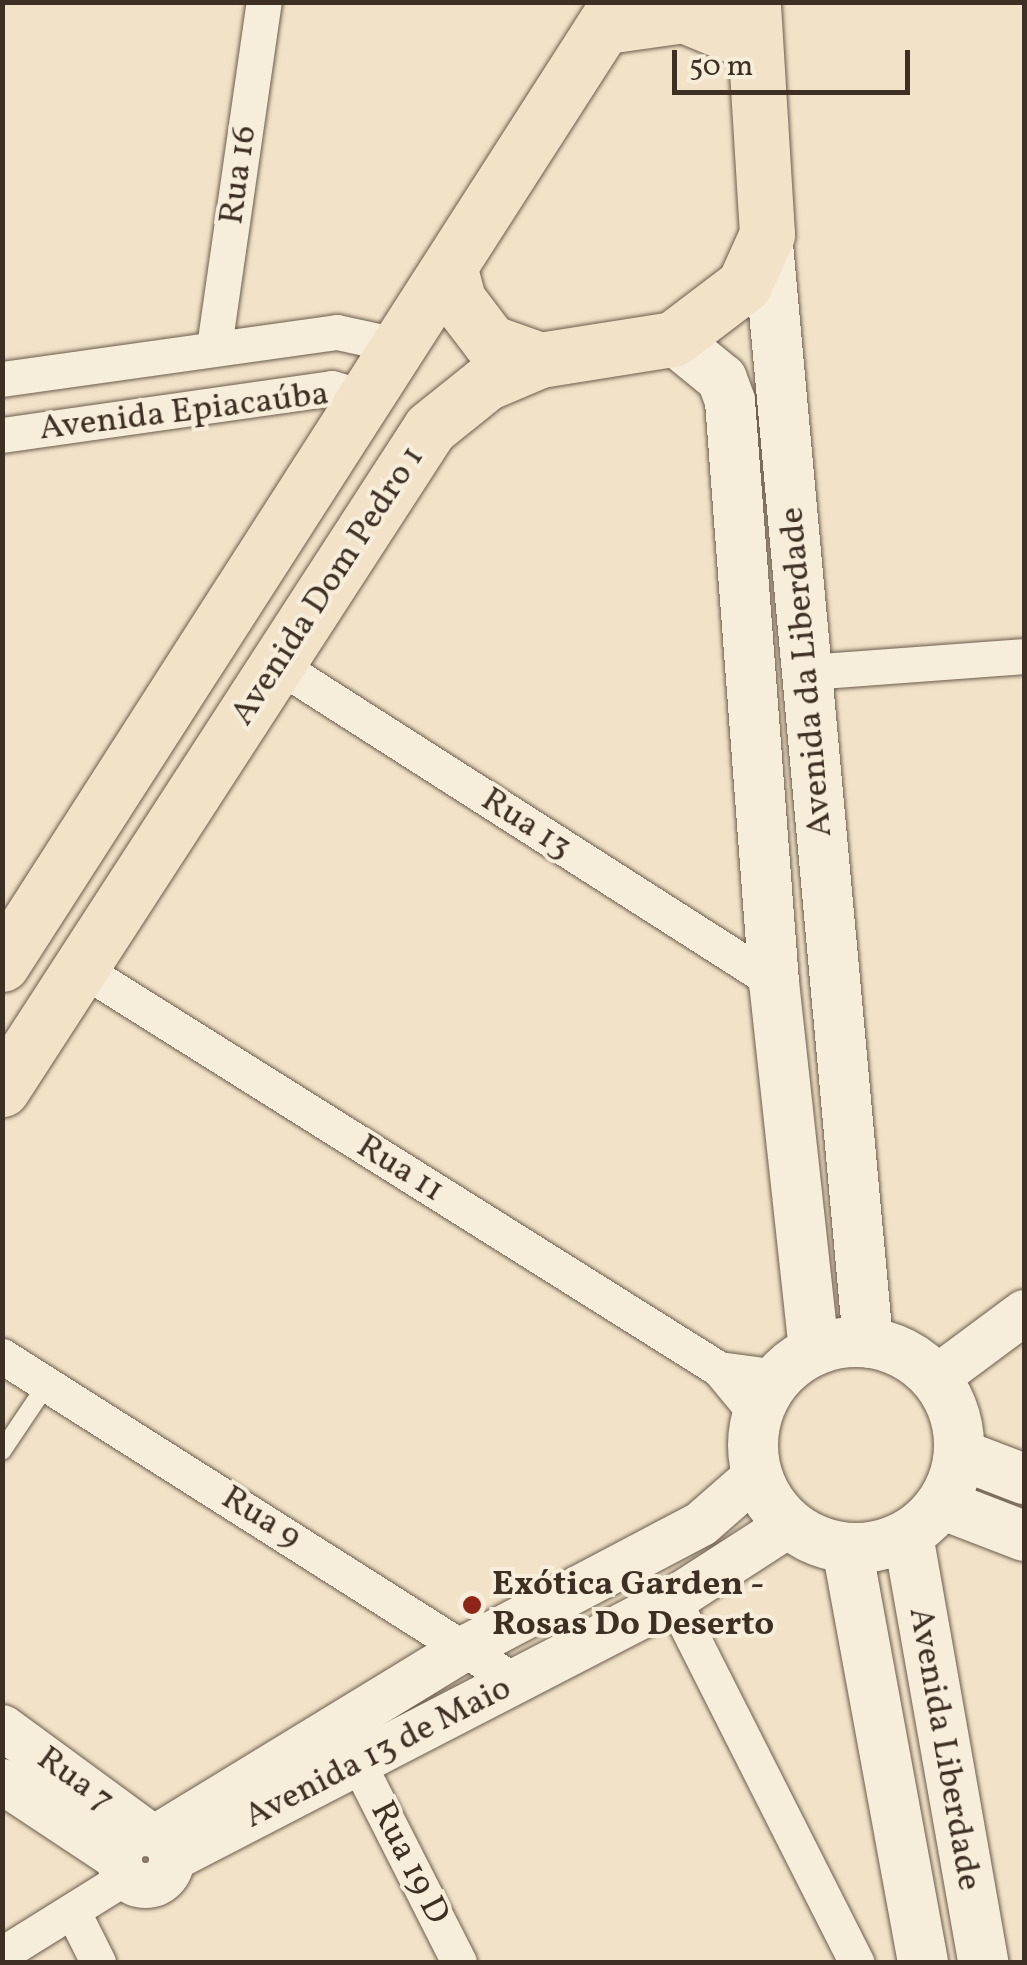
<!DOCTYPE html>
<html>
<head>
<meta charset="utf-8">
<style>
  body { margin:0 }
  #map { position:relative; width:1027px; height:1965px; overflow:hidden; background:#f2e3c8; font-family:Vollkorn,serif }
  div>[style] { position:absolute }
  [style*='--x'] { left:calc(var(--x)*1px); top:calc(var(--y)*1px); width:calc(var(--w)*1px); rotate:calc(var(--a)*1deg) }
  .roads { filter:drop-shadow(0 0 2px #6b5c4d) drop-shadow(0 0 2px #6b5c4d) }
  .service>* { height:18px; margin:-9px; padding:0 9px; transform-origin:9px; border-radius:9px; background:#f7eddb }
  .minor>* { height:35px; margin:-17.5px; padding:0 17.5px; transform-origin:17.5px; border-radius:17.5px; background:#f7eddb }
  .tertiary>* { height:45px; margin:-22.5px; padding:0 22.5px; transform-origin:22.5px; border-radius:22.5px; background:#f7eddb }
  .tertiary>.ring { margin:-22.5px; padding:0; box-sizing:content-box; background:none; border:45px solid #f7eddb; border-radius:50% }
  .secondary>* { height:50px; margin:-25px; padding:0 25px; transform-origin:25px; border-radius:25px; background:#f7eddb }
  .secondary>.ring { margin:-25px; padding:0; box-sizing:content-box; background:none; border:50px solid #f7eddb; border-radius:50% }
  .trunk>* { height:55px; margin:-27.5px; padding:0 27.5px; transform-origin:27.5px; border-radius:27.5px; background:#f2e3c8 }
  .dots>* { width:28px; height:28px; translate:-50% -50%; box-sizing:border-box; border:5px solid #f7eddb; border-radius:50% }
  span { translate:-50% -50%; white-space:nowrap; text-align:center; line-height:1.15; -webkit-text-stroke:8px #f7eddb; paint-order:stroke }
  .street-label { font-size:35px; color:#3e2f24 }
  .poi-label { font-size:35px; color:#3e2f24; font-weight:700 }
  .left { translate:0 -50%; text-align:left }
  .frame { position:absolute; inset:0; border:5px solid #3e2f24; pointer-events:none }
  .scale { position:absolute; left:672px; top:50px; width:238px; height:45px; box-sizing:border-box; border:5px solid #3e2f24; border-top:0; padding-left:12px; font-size:30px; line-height:35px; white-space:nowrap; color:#3e2f24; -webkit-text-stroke:8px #f7eddb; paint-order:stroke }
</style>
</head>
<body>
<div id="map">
  <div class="roads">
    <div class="service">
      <i style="--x:2;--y:1451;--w:81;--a:-56.1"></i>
    </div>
    <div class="minor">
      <i style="--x:214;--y:347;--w:349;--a:-81.8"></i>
      <i style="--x:2;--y:379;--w:338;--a:-8"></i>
      <i style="--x:337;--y:332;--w:66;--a:12.3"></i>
      <i style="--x:2;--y:435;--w:333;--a:-8.1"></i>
      <i style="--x:332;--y:388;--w:34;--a:17"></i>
      <i style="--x:278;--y:665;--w:589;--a:32.58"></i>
      <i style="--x:808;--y:672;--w:217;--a:-4.2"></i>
      <i style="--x:82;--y:969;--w:752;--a:32.13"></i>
      <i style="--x:719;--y:1369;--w:60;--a:50.4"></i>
      <i style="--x:2;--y:1356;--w:609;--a:32.38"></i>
      <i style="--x:719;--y:1369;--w:60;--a:7.7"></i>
      <i style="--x:673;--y:1599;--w:407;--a:63.2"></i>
      <i style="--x:358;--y:1763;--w:223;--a:63.1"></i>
      <i style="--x:74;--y:1914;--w:54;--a:63.4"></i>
      <i style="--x:2;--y:1954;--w:144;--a:-31.9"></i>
    </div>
    <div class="tertiary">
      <i style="--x:935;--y:1378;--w:111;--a:-36.6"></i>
      <i style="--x:2;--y:1727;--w:180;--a:36.2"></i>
      <i style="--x:2;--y:1781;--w:138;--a:33.5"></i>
      <i class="ring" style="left:119px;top:1833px;width:7px;height:7px"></i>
      <i style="--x:158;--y:1835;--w:363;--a:-31.4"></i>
      <i style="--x:468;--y:1646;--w:263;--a:-27.8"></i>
      <i style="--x:701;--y:1523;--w:74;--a:-41.2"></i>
      <i style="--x:172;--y:1858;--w:564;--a:-27.34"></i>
      <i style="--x:673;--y:1599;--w:138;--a:-32.9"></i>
    </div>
    <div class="secondary">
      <i style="--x:767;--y:234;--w:1113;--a:84.79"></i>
      <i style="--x:673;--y:339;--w:63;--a:39.2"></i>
      <i style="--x:722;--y:379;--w:23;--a:70"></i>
      <i style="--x:730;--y:401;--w:583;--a:85.67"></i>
      <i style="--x:774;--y:982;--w:370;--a:83.8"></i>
      <i class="ring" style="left:753px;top:1342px;width:156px;height:156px"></i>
      <i style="--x:959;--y:1454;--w:70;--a:21"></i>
      <i style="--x:941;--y:1504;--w:89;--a:21.1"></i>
      <i style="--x:908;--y:1535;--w:434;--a:80"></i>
      <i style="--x:847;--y:1548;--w:421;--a:79.6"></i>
    </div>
    <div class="trunk">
      <i style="--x:606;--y:26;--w:79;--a:-8"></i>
      <i style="--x:684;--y:15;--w:76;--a:22.5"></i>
      <i style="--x:451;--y:273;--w:28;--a:75"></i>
      <i style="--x:458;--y:300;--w:53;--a:52.7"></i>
      <i style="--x:490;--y:342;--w:53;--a:19.8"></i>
      <i style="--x:2;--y:964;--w:1143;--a:-57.33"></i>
      <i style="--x:2;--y:1089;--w:787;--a:-57.08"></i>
      <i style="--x:430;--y:428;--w:72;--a:-38.8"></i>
      <i style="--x:486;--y:383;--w:59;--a:-23.1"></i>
      <i style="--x:540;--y:360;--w:135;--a:-9"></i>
      <i style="--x:673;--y:339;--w:89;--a:-37.3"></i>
      <i style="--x:744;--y:285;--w:56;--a:-65.7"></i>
      <i style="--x:767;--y:234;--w:232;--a:-93.5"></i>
    </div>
  </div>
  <div class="dots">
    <i style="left:472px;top:1605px;background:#8f2418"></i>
  </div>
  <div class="street-label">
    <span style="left:239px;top:175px;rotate:-82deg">Rua 16</span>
    <span style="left:184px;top:412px;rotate:-7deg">Avenida Epiacaúba</span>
    <span style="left:328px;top:586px;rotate:-57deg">Avenida Dom Pedro 1</span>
    <span style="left:807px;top:672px;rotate:-95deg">Avenida da Liberdade</span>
    <span style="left:526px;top:824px;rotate:33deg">Rua 13</span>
    <span style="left:400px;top:1169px;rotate:32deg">Rua 11</span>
    <span style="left:261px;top:1518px;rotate:32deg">Rua 9</span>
    <span style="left:944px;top:1749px;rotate:80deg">Avenida Liberdade</span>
    <span style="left:378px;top:1753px;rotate:-27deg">Avenida 13 de Maio</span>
    <span style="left:75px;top:1780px;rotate:36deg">Rua 7</span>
    <span style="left:409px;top:1863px;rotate:63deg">Rua 19 D</span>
  </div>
  <div class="poi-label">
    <span class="left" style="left:492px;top:1605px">Exótica Garden -<br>Rosas Do Deserto</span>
  </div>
  <div class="frame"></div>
  <div class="scale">50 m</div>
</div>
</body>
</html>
